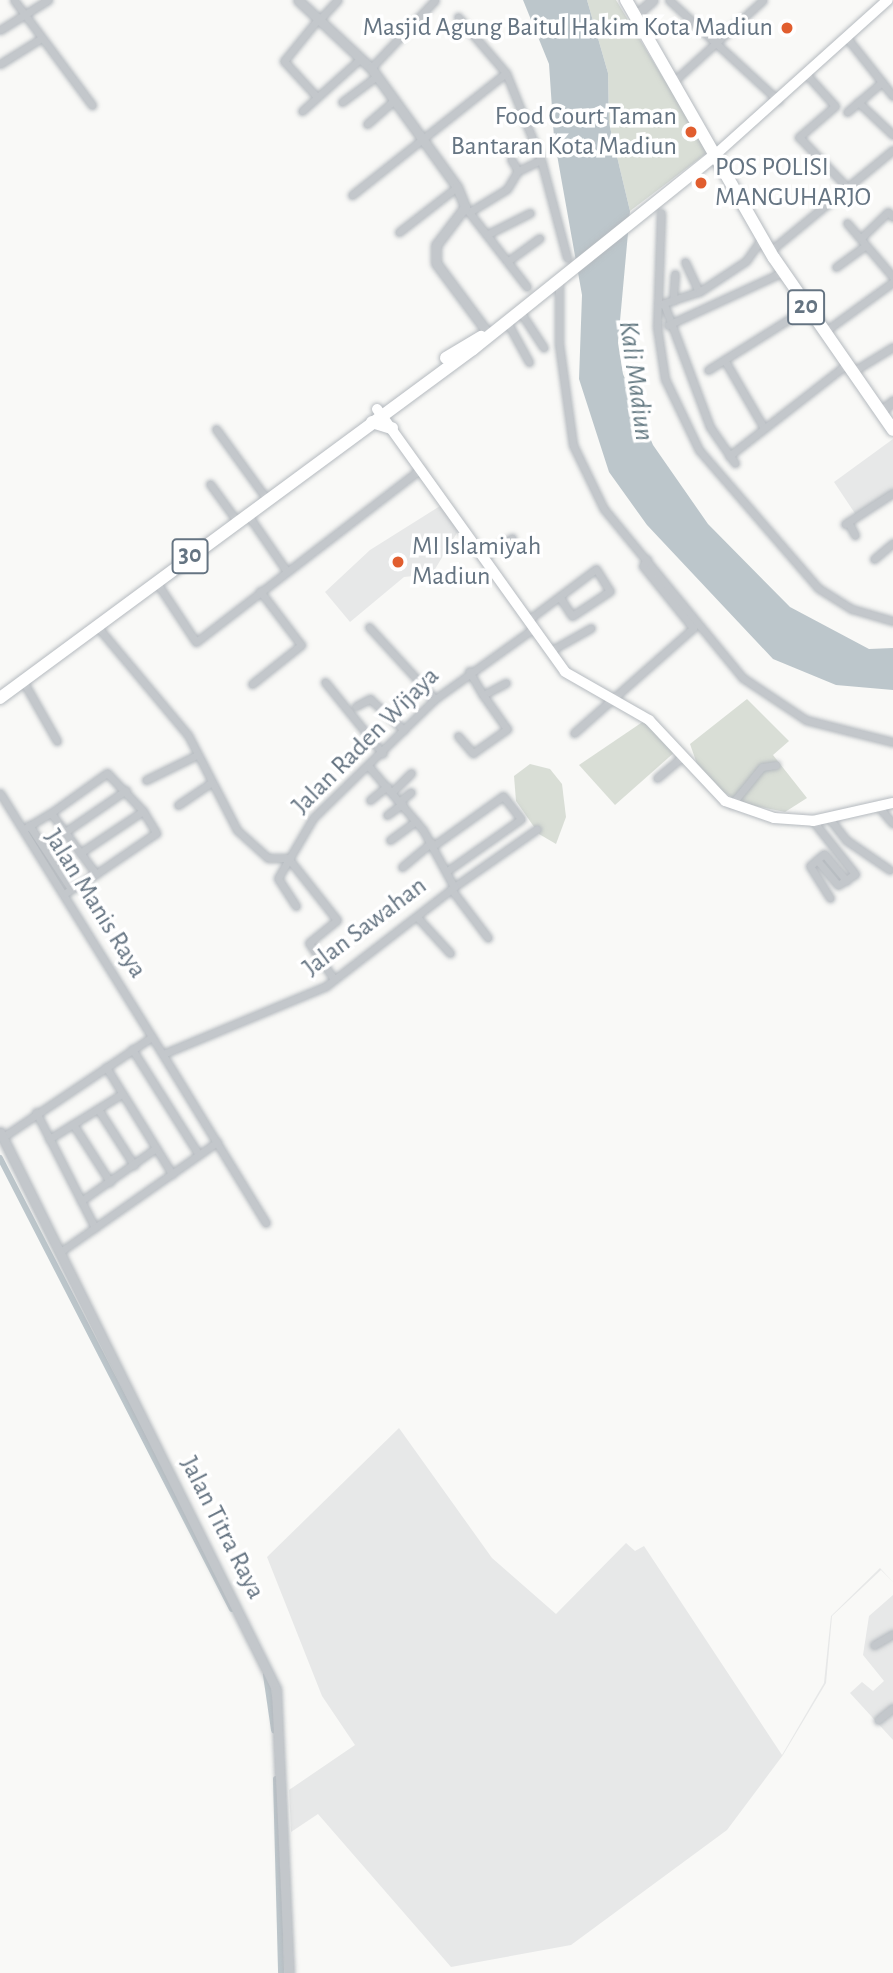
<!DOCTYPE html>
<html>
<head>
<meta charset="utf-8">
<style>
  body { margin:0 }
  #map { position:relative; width:893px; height:1973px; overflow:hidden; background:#f9f9f7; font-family:"Alegreya Sans",sans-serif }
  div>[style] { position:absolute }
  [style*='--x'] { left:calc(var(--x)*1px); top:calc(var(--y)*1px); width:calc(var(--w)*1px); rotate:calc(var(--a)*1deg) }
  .built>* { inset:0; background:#e7e8e8 }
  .green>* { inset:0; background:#d9ded6 }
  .water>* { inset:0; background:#bcc6cb }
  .canal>* { height:6px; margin:-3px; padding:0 3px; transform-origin:3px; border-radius:3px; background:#bcc6cb }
  .roads { filter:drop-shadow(0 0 2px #b5babf) drop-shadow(0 0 2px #b5babf) }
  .minor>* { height:7px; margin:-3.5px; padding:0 3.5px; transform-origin:3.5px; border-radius:3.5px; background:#c3c7cb }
  .tertiary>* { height:9px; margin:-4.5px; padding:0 4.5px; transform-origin:4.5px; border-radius:4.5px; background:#c3c7cb }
  .secondary>* { height:10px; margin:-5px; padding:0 5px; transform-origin:5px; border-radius:5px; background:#fff }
  .trunk>* { height:12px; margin:-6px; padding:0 6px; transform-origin:6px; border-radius:6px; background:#fff }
  .dots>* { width:19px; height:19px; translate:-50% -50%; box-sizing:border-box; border:4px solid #fff; border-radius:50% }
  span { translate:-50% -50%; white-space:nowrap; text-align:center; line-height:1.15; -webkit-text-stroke:7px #fff; paint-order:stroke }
  .shield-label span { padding:2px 5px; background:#fff; border:2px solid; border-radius:5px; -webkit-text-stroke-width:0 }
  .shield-label { font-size:24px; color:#657482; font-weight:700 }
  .poi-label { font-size:26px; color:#657482 }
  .right { translate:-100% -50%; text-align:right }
  .left { translate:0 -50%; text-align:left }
  .street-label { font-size:26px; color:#657482 }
  .water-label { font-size:28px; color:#657a83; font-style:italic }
</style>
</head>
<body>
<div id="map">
  <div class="built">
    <i style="clip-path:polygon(893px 439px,893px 491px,856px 515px,834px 482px)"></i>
    <i style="clip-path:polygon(448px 501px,463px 523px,432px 574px,404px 577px,350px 622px,325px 592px,370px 550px)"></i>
    <i style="clip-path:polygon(399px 1428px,492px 1558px,556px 1614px,626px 1543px,635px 1551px,644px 1546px,782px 1755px,824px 1683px,831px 1616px,880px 1568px,893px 1582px,881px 1570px,832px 1616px,826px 1683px,783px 1755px,727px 1830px,571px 1945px,451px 1967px,318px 1814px,291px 1832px,289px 1790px,355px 1745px,322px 1696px,267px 1557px)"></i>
    <i style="clip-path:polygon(893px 1595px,893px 1740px,850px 1693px,862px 1682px,873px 1691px,884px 1681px,863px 1655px,869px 1616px)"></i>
  </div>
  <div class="green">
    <i style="clip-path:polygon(587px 0,616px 0,708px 152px,630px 211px,609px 123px,608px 73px)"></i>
    <i style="clip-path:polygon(747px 699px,789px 741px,773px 755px,807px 798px,785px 812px,741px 803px,720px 790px,697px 764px,690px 744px)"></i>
    <i style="clip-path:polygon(644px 721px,676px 751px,615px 805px,579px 765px)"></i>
    <i style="clip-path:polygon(530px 764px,550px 769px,562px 784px,566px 817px,556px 844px,539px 834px,516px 801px,514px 776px)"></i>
  </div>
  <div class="water">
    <i style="clip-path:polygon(523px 0,587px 0,608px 73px,609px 123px,630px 211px,618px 343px,623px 374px,653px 445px,708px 524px,790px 607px,869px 649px,893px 648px,893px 690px,836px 685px,773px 659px,647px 525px,609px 472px,579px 379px,582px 295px,554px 138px,549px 64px)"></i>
  </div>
  <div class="canal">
    <i style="--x:0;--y:1158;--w:507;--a:62.78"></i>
    <i style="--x:266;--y:1675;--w:56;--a:81.7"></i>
    <i style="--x:276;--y:1779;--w:194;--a:88.5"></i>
  </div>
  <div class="roads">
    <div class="minor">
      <i style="--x:14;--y:0;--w:131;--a:53.4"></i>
      <i style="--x:669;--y:0;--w:149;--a:42.6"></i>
      <i style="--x:458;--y:17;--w:74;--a:49.4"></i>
      <i style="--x:506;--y:73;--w:94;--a:68.1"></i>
      <i style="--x:541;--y:160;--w:101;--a:75.1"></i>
      <i style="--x:320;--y:19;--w:26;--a:-47"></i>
      <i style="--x:0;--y:30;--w:57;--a:-32"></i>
      <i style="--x:847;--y:38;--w:74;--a:51.6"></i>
      <i style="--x:0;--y:64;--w:47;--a:-32"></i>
      <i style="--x:371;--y:68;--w:93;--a:-46.7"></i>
      <i style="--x:807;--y:75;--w:42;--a:47.9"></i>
      <i style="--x:835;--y:106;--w:48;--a:139.3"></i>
      <i style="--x:799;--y:137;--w:69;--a:46.2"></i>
      <i style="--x:674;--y:81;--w:120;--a:-42.3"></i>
      <i style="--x:317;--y:97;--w:49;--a:-132.5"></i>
      <i style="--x:284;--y:61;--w:55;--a:-50.9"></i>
      <i style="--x:342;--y:102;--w:44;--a:-36.6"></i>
      <i style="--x:858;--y:102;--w:48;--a:43.3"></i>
      <i style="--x:302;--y:111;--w:79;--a:-41.9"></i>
      <i style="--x:847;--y:112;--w:46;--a:-40.6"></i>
      <i style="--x:367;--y:124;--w:37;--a:-41"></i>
      <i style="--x:511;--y:159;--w:14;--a:60"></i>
      <i style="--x:352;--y:195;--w:196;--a:-38.4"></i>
      <i style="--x:465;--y:207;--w:101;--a:52.2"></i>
      <i style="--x:471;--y:211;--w:42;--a:-31.4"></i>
      <i style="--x:507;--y:189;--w:21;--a:-59"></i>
      <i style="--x:518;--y:171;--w:25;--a:-26"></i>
      <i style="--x:661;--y:213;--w:114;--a:92"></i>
      <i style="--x:657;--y:327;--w:53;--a:81.3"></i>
      <i style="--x:665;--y:379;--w:79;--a:64.4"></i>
      <i style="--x:699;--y:450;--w:182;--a:49.2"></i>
      <i style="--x:818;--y:588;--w:40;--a:32"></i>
      <i style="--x:852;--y:609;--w:43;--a:16.3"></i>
      <i style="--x:847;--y:223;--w:71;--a:49.6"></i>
      <i style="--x:399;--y:232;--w:73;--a:-37.8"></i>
      <i style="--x:488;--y:234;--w:47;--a:-26.6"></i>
      <i style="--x:861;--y:238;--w:37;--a:-44"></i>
      <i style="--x:888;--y:212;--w:7;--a:45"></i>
      <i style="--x:770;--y:251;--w:159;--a:-39.4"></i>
      <i style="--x:508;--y:261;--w:39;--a:-36"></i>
      <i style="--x:685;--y:262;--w:33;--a:65"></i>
      <i style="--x:836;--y:267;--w:37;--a:-36"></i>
      <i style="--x:559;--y:280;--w:64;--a:90"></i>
      <i style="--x:559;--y:344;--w:102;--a:82.1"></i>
      <i style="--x:573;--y:445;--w:71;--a:64.2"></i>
      <i style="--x:604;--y:509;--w:219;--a:50.6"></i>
      <i style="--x:743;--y:678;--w:76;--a:33.7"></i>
      <i style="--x:806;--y:720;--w:90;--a:14.2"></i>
      <i style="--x:673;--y:301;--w:27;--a:-86"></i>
      <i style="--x:661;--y:304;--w:40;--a:-18"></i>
      <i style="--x:699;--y:292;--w:56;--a:-33.4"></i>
      <i style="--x:746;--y:261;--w:28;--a:-55"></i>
      <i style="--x:664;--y:304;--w:131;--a:69.5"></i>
      <i style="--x:710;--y:427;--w:44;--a:55.2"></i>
      <i style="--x:519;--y:310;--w:45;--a:56.7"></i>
      <i style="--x:506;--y:320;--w:48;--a:61.3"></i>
      <i style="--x:668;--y:325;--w:127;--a:-24.7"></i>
      <i style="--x:824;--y:332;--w:85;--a:-35.9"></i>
      <i style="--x:725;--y:361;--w:78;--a:59.8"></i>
      <i style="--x:708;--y:370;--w:117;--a:-32.1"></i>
      <i style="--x:852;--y:372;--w:48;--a:-31.4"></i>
      <i style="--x:216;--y:429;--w:80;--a:54.1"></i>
      <i style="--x:729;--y:456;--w:148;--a:-37.9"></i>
      <i style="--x:210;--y:484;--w:39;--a:54"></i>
      <i style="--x:248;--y:515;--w:67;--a:55.4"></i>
      <i style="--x:848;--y:522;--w:15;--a:62"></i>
      <i style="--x:845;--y:524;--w:57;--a:-32.9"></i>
      <i style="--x:485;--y:555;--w:32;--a:-32"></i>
      <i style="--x:874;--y:559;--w:25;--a:-40"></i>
      <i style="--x:155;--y:580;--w:74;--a:56.5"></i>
      <i style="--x:196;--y:642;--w:285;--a:-37.6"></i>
      <i style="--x:528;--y:620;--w:85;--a:-36.9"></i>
      <i style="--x:596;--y:569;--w:26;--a:58"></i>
      <i style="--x:610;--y:591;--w:45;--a:146.7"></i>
      <i style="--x:572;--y:616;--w:20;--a:-123"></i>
      <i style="--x:96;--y:625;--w:143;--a:50.1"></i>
      <i style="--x:188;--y:735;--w:107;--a:62.7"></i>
      <i style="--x:237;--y:830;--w:42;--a:42.1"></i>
      <i style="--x:268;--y:858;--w:20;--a:0"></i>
      <i style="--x:369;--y:627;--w:98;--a:47.5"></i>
      <i style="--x:550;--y:651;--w:47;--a:-29.3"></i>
      <i style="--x:469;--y:671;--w:28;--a:60"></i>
      <i style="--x:483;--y:695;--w:26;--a:-28"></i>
      <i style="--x:23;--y:681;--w:69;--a:60.5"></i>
      <i style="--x:325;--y:682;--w:92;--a:51.1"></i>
      <i style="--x:252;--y:684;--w:63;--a:-38.5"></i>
      <i style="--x:301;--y:645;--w:68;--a:-127.2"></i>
      <i style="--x:356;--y:706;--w:16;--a:-27"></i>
      <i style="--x:370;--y:699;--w:46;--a:42.4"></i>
      <i style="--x:574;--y:733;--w:159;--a:-41.4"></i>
      <i style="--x:693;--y:628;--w:80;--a:-128.9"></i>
      <i style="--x:643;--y:566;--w:8;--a:-60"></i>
      <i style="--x:458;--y:736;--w:23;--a:49"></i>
      <i style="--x:473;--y:753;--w:42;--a:-35.2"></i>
      <i style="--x:507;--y:729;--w:42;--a:-125.2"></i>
      <i style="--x:657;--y:778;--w:35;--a:-40"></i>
      <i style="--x:146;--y:780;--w:57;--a:-26.1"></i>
      <i style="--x:392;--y:792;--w:27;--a:-45"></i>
      <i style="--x:0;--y:793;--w:287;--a:58.1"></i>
      <i style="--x:370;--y:800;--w:22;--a:-39"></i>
      <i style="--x:400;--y:801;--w:14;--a:-39"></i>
      <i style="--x:178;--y:805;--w:40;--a:-34"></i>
      <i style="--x:731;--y:805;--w:49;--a:-50.8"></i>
      <i style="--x:762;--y:767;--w:14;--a:-8"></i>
      <i style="--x:878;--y:806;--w:23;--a:50"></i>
      <i style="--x:51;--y:813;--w:69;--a:-35.5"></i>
      <i style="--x:107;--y:773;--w:52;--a:46.5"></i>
      <i style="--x:143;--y:811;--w:26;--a:59"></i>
      <i style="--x:156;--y:833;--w:73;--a:145.7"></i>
      <i style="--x:387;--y:815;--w:19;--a:-36"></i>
      <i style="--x:829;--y:818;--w:28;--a:52"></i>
      <i style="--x:846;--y:840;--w:53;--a:34.3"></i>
      <i style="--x:813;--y:821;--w:68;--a:51.6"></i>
      <i style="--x:855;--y:874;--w:20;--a:147"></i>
      <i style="--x:838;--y:885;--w:33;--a:-130"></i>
      <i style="--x:29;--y:825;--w:77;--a:56.7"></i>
      <i style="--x:24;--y:829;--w:31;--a:-31"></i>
      <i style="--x:51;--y:813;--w:76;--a:53.6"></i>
      <i style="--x:96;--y:874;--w:36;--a:148"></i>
      <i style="--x:65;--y:832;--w:74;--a:-34.5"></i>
      <i style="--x:390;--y:840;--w:32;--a:-36"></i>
      <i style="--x:433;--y:846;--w:86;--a:-35.5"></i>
      <i style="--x:503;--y:796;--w:29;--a:52"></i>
      <i style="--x:521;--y:819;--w:90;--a:144.9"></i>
      <i style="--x:80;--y:853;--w:76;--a:-33.7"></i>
      <i style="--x:288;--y:858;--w:79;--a:51.7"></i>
      <i style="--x:337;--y:920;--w:36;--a:141"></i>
      <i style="--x:309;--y:943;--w:44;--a:55.2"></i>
      <i style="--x:402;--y:867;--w:38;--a:-40"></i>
      <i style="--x:454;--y:887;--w:101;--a:-34.9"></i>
      <i style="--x:451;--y:889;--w:61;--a:52.9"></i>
      <i style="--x:830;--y:898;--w:38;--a:-122"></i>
      <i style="--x:810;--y:866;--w:18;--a:-41"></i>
      <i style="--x:824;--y:854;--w:35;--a:50"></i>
      <i style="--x:296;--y:906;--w:33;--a:-123"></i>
      <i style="--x:278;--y:878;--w:69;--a:-59.7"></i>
      <i style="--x:313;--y:818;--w:170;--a:-44.3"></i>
      <i style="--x:435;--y:699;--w:122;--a:-35.6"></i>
      <i style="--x:417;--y:917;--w:49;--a:47.5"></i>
      <i style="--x:132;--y:1049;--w:125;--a:57.7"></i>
      <i style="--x:163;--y:1054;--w:177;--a:-22.6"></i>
      <i style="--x:326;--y:986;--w:162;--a:-37.7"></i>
      <i style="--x:454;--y:887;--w:65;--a:-118.5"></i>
      <i style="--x:423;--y:830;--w:82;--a:-130.5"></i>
      <i style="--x:106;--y:1067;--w:126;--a:58.3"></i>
      <i style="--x:98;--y:1109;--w:67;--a:57.3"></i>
      <i style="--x:36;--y:1112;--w:130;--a:63"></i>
      <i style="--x:73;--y:1124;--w:69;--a:57.5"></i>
      <i style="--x:3;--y:1137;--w:179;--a:-33.9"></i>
      <i style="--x:152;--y:1037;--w:218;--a:58.5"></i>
      <i style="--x:49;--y:1139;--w:86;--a:-31.7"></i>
      <i style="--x:81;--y:1201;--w:92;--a:-35.2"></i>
      <i style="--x:60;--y:1252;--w:192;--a:-35"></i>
      <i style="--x:874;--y:1645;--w:22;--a:-30"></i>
      <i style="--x:878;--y:1720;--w:19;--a:-39"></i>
    </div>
    <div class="tertiary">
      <i style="--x:298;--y:0;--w:100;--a:43"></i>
      <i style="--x:371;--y:68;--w:147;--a:54.1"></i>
      <i style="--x:457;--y:187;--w:22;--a:68"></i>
      <i style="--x:465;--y:207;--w:48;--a:127.3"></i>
      <i style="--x:436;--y:245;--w:18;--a:90"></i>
      <i style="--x:436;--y:263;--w:87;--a:53.4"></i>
      <i style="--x:635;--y:16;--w:24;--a:-42"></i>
      <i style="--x:880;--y:412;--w:17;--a:-40"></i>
      <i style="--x:0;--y:1132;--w:622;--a:63.64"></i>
      <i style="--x:276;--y:1689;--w:284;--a:87.4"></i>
    </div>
    <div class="secondary">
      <i style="--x:715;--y:155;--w:232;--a:-41.9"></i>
      <i style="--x:377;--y:409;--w:323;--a:54.4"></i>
      <i style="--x:565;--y:672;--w:97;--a:29.7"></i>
      <i style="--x:649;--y:720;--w:111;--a:46.8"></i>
      <i style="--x:725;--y:801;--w:52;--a:19.1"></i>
      <i style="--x:774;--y:818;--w:39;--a:4"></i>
      <i style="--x:813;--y:821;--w:82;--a:-12.7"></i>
    </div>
    <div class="trunk">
      <i style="--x:626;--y:0;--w:297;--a:60.2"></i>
      <i style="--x:774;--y:258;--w:209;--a:55.3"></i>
      <i style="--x:446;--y:358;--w:41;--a:-31"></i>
      <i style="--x:372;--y:422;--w:21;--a:17"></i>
      <i style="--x:0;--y:698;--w:588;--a:-36.42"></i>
      <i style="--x:473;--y:349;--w:310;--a:-38.7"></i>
    </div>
  </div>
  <div class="dots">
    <i style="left:787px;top:28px;background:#e15e2f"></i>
    <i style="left:691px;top:132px;background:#e15e2f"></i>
    <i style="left:701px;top:183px;background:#e15e2f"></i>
    <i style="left:398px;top:562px;background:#e15e2f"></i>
  </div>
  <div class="shield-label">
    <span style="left:806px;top:307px">20</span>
    <span style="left:190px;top:556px">30</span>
  </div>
  <div class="poi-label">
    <span class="right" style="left:773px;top:28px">Masjid Agung Baitul Hakim Kota Madiun</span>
    <span class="right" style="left:677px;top:132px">Food Court Taman<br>Bantaran Kota Madiun</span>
    <span class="left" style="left:715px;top:183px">POS POLISI<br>MANGUHARJO</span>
    <span class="left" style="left:412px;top:562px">MI Islamiyah<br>Madiun</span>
  </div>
  <div class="street-label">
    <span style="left:366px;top:741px;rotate:-45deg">Jalan Raden Wijaya</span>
    <span style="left:95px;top:904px;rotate:58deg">Jalan Manis Raya</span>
    <span style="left:365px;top:927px;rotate:-37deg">Jalan Sawahan</span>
    <span style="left:222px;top:1528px;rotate:63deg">Jalan Titra Raya</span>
  </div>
  <div class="water-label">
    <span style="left:636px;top:381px;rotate:82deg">Kali Madiun</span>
  </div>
</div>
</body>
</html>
